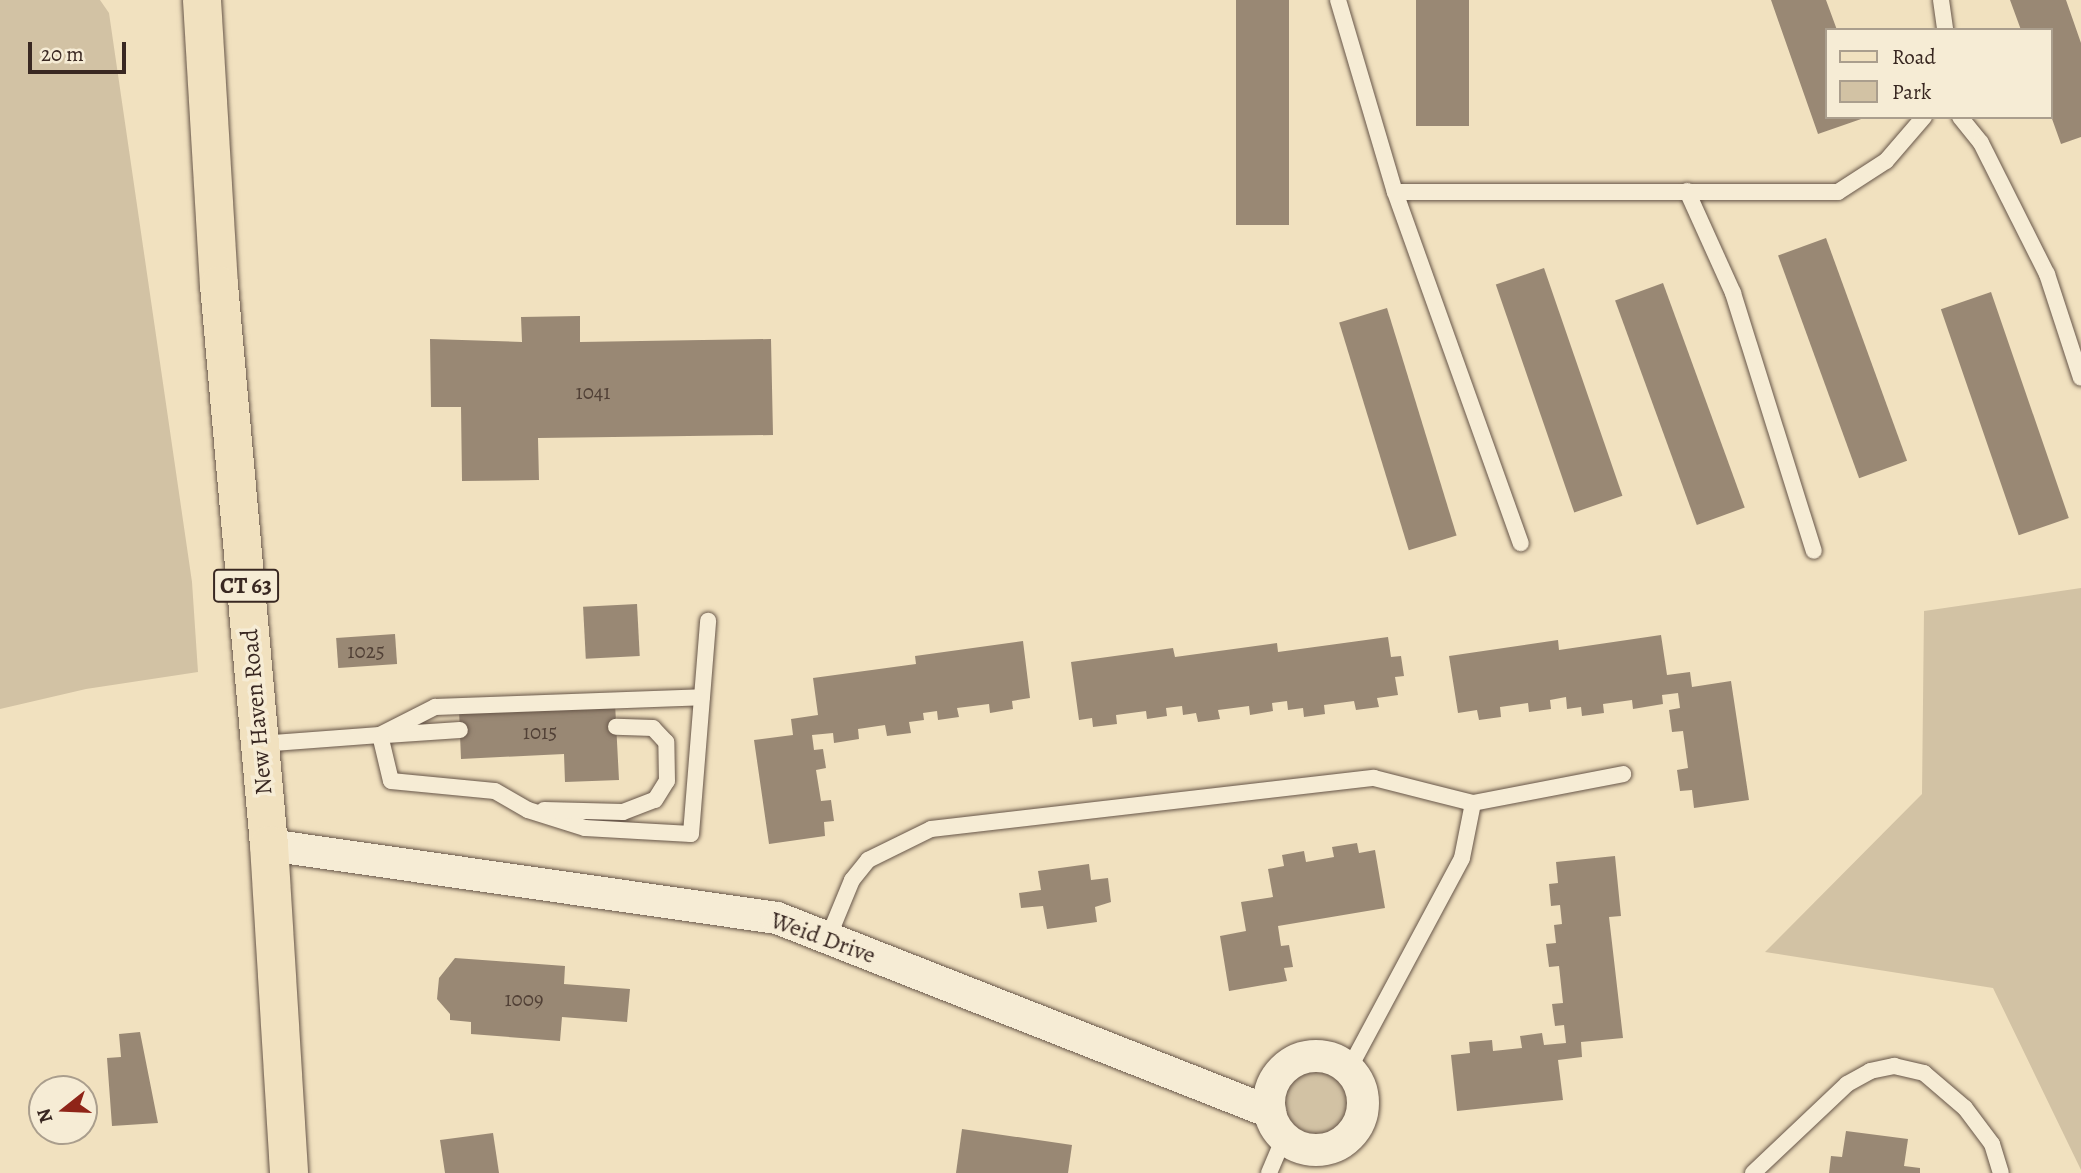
<!DOCTYPE html>
<html>
<head>
<meta charset="utf-8">
<style>
  body { margin:0 }
  #map { position:relative; width:2081px; height:1173px; overflow:hidden; background:#f1e1bf; font-family:Alegreya,serif }
  div>[style] { position:absolute }
  [style*='--x'] { left:calc(var(--x)*1px); top:calc(var(--y)*1px); width:calc(var(--w)*1px); rotate:calc(var(--a)*1deg) }
  .green>* { inset:0; background:#d2c2a4 }
  .round { border-radius:50% }
  .building>* { inset:0; background:#998874; transform-origin:0 0 }
  .roads { filter:drop-shadow(0 0 2px #675649) drop-shadow(0 0 2px #675649) }
  .service>* { height:16px; margin:-8px; padding:0 8px; transform-origin:8px; border-radius:8px; background:#f6ecd5 }
  .minor>* { height:32px; margin:-16px; padding:0 16px; transform-origin:16px; border-radius:16px; background:#f6ecd5 }
  .minor>.ring { margin:-16px; padding:0; box-sizing:content-box; background:none; border:32px solid #f6ecd5; border-radius:50% }
  .primary>* { height:38px; margin:-19px; padding:0 19px; transform-origin:19px; border-radius:19px; background:#f1e1bf }
  span { translate:-50% -50%; white-space:nowrap; text-align:center; line-height:1.15; -webkit-text-stroke:7px #f6ecd5; paint-order:stroke }
  .number-label { font-size:21px; color:#514036 }
  .number-label span { -webkit-text-stroke-width:0 }
  .shield-label span { padding:2px 5px; background:#f6ecd5; border:2px solid; border-radius:5px; -webkit-text-stroke-width:0 }
  .shield-label { font-size:23px; color:#392822; font-weight:700 }
  .street-label { font-size:24px; color:#392822 }
  .legend { position:absolute; left:1825px; top:28px; width:228px; height:91px; box-sizing:border-box; background:#f6ecd5; border:2px solid #aa9e8d; margin:0; padding:9px 12px; list-style:none; font-size:21px; color:#392822 }
  .legend li { display:flex; align-items:center; gap:14px; height:35px }
  .legend b { width:35px; border:2px solid #aa9e8d }
  .north { position:absolute; left:28px; top:1075px; width:70px; height:70px; box-sizing:border-box; background:#f6ecd5; border:2px solid #aa9e8d; border-radius:50%; rotate:252deg; font-size:19px; font-weight:700; line-height:28px; text-align:center; color:#392822 }
  .north::after { content:''; display:block; margin:auto; width:24px; height:32px; background:#8f2418; clip-path:polygon(50% 0,100% 100%,50% 72%,0 100%) }
  .scale { position:absolute; left:28px; top:42px; width:98px; height:32px; box-sizing:border-box; border:4px solid #392822; border-top:0; padding-left:9px; font-size:21px; line-height:24px; white-space:nowrap; color:#392822; -webkit-text-stroke:5px #f6ecd5; paint-order:stroke }
</style>
</head>
<body>
<div id="map">
  <div class="green">
    <i style="clip-path:polygon(0 0,100px 0,109px 13px,192px 582px,198px 672px,86px 689px,0 709px)"></i>
    <i style="clip-path:polygon(2081px 588px,2081px 1170px,1993px 988px,1765px 952px,1922px 794px,1924px 611px)"></i>
    <i class="round" style="left:1285px;top:1070px;width:64px;height:64px"></i>
  </div>
  <div class="building">
    <i style="left:1236px;top:0;width:53px;height:225px"></i>
    <i style="left:1416px;top:0;width:53px;height:126px"></i>
    <i style="clip-path:polygon(1771px 0,1826px 0,1837px 30px,1827px 30px,1827px 117px,1864px 118px,1818px 134px)"></i>
    <i style="clip-path:polygon(2010px 0,2066px 0,2081px 43px,2081px 137px,2061px 144px,2051px 116px,2051px 30px,2021px 30px)"></i>
    <i style="left:1826px;top:238px;width:237px;height:51px;rotate:70deg"></i>
    <i style="left:1544px;top:268px;width:241px;height:51px;rotate:71deg"></i>
    <i style="left:1663px;top:283px;width:239px;height:51px;rotate:70deg"></i>
    <i style="left:1991px;top:292px;width:239px;height:53px;rotate:71deg"></i>
    <i style="left:1387px;top:308px;width:238px;height:50px;rotate:73deg"></i>
    <i style="clip-path:polygon(580px 316px,580px 342px,771px 339px,773px 435px,538px 438px,539px 480px,462px 481px,461px 407px,431px 407px,430px 339px,522px 342px,521px 317px)"></i>
    <i style="left:637px;top:604px;width:52px;height:54px;rotate:87deg"></i>
    <i style="left:395px;top:634px;width:30px;height:59px;rotate:86deg"></i>
    <i style="clip-path:polygon(1661px 635px,1667px 675px,1690px 672px,1692px 687px,1731px 681px,1749px 800px,1694px 808px,1692px 790px,1680px 791px,1677px 770px,1688px 768px,1683px 731px,1672px 732px,1669px 710px,1680px 708px,1678px 693px,1662px 695px,1663px 704px,1633px 709px,1632px 700px,1603px 704px,1604px 713px,1582px 716px,1581px 707px,1567px 709px,1566px 697px,1550px 700px,1551px 709px,1529px 712px,1528px 703px,1500px 707px,1501px 717px,1479px 720px,1477px 710px,1458px 713px,1449px 656px,1558px 640px,1559px 650px)"></i>
    <i style="clip-path:polygon(1388px 637px,1391px 657px,1401px 656px,1404px 676px,1395px 677px,1398px 695px,1377px 698px,1379px 707px,1356px 710px,1354px 701px,1324px 705px,1325px 714px,1304px 717px,1303px 708px,1288px 710px,1287px 701px,1272px 703px,1273px 711px,1250px 715px,1249px 706px,1218px 710px,1220px 719px,1198px 722px,1196px 713px,1183px 715px,1182px 706px,1166px 708px,1167px 716px,1147px 719px,1146px 711px,1116px 715px,1117px 724px,1093px 727px,1092px 718px,1079px 720px,1071px 662px,1173px 648px,1175px 657px,1277px 643px,1278px 652px)"></i>
    <i style="clip-path:polygon(1023px 641px,1030px 698px,1012px 701px,1013px 709px,990px 713px,989px 704px,957px 708px,959px 717px,938px 720px,937px 711px,923px 713px,924px 720px,909px 722px,911px 733px,887px 736px,885px 725px,858px 729px,859px 739px,834px 743px,833px 733px,812px 735px,814px 750px,823px 749px,826px 768px,816px 770px,821px 801px,831px 800px,834px 821px,824px 822px,825px 836px,769px 844px,754px 740px,793px 735px,791px 719px,818px 715px,813px 678px,916px 664px,915px 656px)"></i>
    <i style="clip-path:polygon(615px 703px,619px 780px,565px 782px,564px 754px,461px 759px,459px 710px)"></i>
    <i style="clip-path:polygon(1357px 843px,1359px 853px,1375px 850px,1385px 908px,1278px 926px,1281px 946px,1289px 945px,1293px 967px,1284px 968px,1287px 981px,1229px 991px,1220px 936px,1246px 931px,1241px 902px,1273px 897px,1268px 869px,1284px 866px,1282px 855px,1304px 851px,1306px 862px,1334px 857px,1332px 847px)"></i>
    <i style="clip-path:polygon(1615px 856px,1621px 916px,1609px 917px,1623px 1038px,1581px 1042px,1582px 1057px,1558px 1060px,1563px 1100px,1457px 1111px,1451px 1055px,1470px 1053px,1469px 1042px,1492px 1040px,1493px 1051px,1522px 1048px,1520px 1036px,1542px 1033px,1544px 1045px,1566px 1043px,1564px 1025px,1555px 1026px,1552px 1004px,1563px 1003px,1559px 966px,1549px 967px,1546px 944px,1556px 943px,1554px 925px,1562px 924px,1560px 905px,1551px 906px,1549px 884px,1558px 883px,1556px 862px)"></i>
    <i style="clip-path:polygon(1089px 864px,1091px 880px,1108px 878px,1111px 902px,1095px 907px,1097px 922px,1047px 929px,1043px 906px,1021px 908px,1019px 893px,1041px 890px,1038px 871px)"></i>
    <i style="clip-path:polygon(455px 958px,565px 966px,564px 984px,630px 989px,627px 1022px,562px 1017px,560px 1041px,471px 1034px,471px 1022px,450px 1020px,450px 1014px,437px 999px,439px 978px)"></i>
    <i style="clip-path:polygon(140px 1032px,158px 1123px,112px 1126px,107px 1058px,121px 1057px,119px 1034px)"></i>
    <i style="clip-path:polygon(962px 1129px,1072px 1145px,1068px 1173px,956px 1173px)"></i>
    <i style="clip-path:polygon(1846px 1131px,1908px 1139px,1904px 1166px,1920px 1168px,1920px 1173px,1829px 1173px,1831px 1156px,1842px 1157px)"></i>
    <i style="clip-path:polygon(493px 1133px,499px 1173px,445px 1173px,440px 1140px)"></i>
  </div>
  <div class="roads">
    <div class="service">
      <i style="--x:1338;--y:0;--w:200;--a:73.5"></i>
      <i style="--x:1395;--y:192;--w:373;--a:70.3"></i>
      <i style="--x:1941;--y:0;--w:30;--a:82"></i>
      <i style="--x:1960;--y:117;--w:33;--a:51"></i>
      <i style="--x:1981;--y:143;--w:147;--a:63.3"></i>
      <i style="--x:2047;--y:274;--w:109;--a:71.9"></i>
      <i style="--x:1687;--y:191;--w:112;--a:65.7"></i>
      <i style="--x:1733;--y:293;--w:270;--a:72.6"></i>
      <i style="--x:1395;--y:192;--w:443;--a:0"></i>
      <i style="--x:1838;--y:192;--w:57;--a:-32.9"></i>
      <i style="--x:1886;--y:161;--w:58;--a:-49.2"></i>
      <i style="--x:380;--y:735;--w:62;--a:-27"></i>
      <i style="--x:435;--y:707;--w:267;--a:-2.1"></i>
      <i style="--x:386;--y:735;--w:74;--a:-3.9"></i>
      <i style="--x:260;--y:744;--w:120;--a:-4.3"></i>
      <i style="--x:380;--y:735;--w:47;--a:76.6"></i>
      <i style="--x:391;--y:781;--w:104;--a:5.5"></i>
      <i style="--x:495;--y:791;--w:38;--a:30"></i>
      <i style="--x:528;--y:810;--w:60;--a:17.5"></i>
      <i style="--x:585;--y:828;--w:106;--a:3.2"></i>
      <i style="--x:691;--y:834;--w:214;--a:-85.4"></i>
      <i style="--x:544;--y:810;--w:79;--a:1.5"></i>
      <i style="--x:623;--y:812;--w:34;--a:-21"></i>
      <i style="--x:655;--y:800;--w:22;--a:-58"></i>
      <i style="--x:667;--y:781;--w:39;--a:-91"></i>
      <i style="--x:666;--y:742;--w:19;--a:-133"></i>
      <i style="--x:653;--y:728;--w:37;--a:-178"></i>
      <i style="--x:828;--y:938;--w:63;--a:-67.5"></i>
      <i style="--x:852;--y:880;--w:26;--a:-51"></i>
      <i style="--x:868;--y:860;--w:70;--a:-26.2"></i>
      <i style="--x:931;--y:829;--w:446;--a:-6.6"></i>
      <i style="--x:1374;--y:778;--w:102;--a:14.2"></i>
      <i style="--x:1473;--y:803;--w:153;--a:-10.9"></i>
      <i style="--x:1349;--y:1069;--w:239;--a:-61.8"></i>
      <i style="--x:1462;--y:858;--w:56;--a:-78.7"></i>
      <i style="--x:1269;--y:1173;--w:39;--a:-67"></i>
      <i style="--x:1753;--y:1173;--w:129;--a:-43.4"></i>
      <i style="--x:1847;--y:1084;--w:26;--a:-29"></i>
      <i style="--x:1870;--y:1071;--w:25;--a:-12"></i>
      <i style="--x:1894;--y:1066;--w:31;--a:13"></i>
      <i style="--x:1924;--y:1073;--w:54;--a:40.5"></i>
      <i style="--x:1965;--y:1108;--w:45;--a:53.1"></i>
      <i style="--x:1992;--y:1144;--w:30;--a:73"></i>
    </div>
    <div class="minor">
      <i style="--x:269;--y:845;--w:513;--a:8.18"></i>
      <i style="--x:777;--y:918;--w:530;--a:21.48"></i>
      <i class="ring" style="left:1269px;top:1056px;width:62px;height:62px"></i>
    </div>
    <div class="primary">
      <i style="--x:202;--y:0;--w:286;--a:86.6"></i>
      <i style="--x:219;--y:285;--w:562;--a:84.9"></i>
      <i style="--x:269;--y:845;--w:329;--a:86.5"></i>
    </div>
  </div>
  <div class="number-label">
    <span style="left:593px;top:392px">1041</span>
    <span style="left:366px;top:651px">1025</span>
    <span style="left:540px;top:732px">1015</span>
    <span style="left:524px;top:999px">1009</span>
  </div>
  <div class="shield-label">
    <span style="left:246px;top:586px">CT 63</span>
  </div>
  <div class="street-label">
    <span style="left:257px;top:712px;rotate:-95deg">New Haven Road</span>
    <span style="left:823px;top:938px;rotate:20deg">Weid Drive</span>
  </div>
  <ul class="legend">
  <li><b style="height:9px;background:#f1e1bf"></b>Road</li>
  <li><b style="height:19px;background:#d2c2a4"></b>Park</li>
  </ul>
  <div class="north">N</div>
  <div class="scale">20 m</div>
</div>
</body>
</html>
